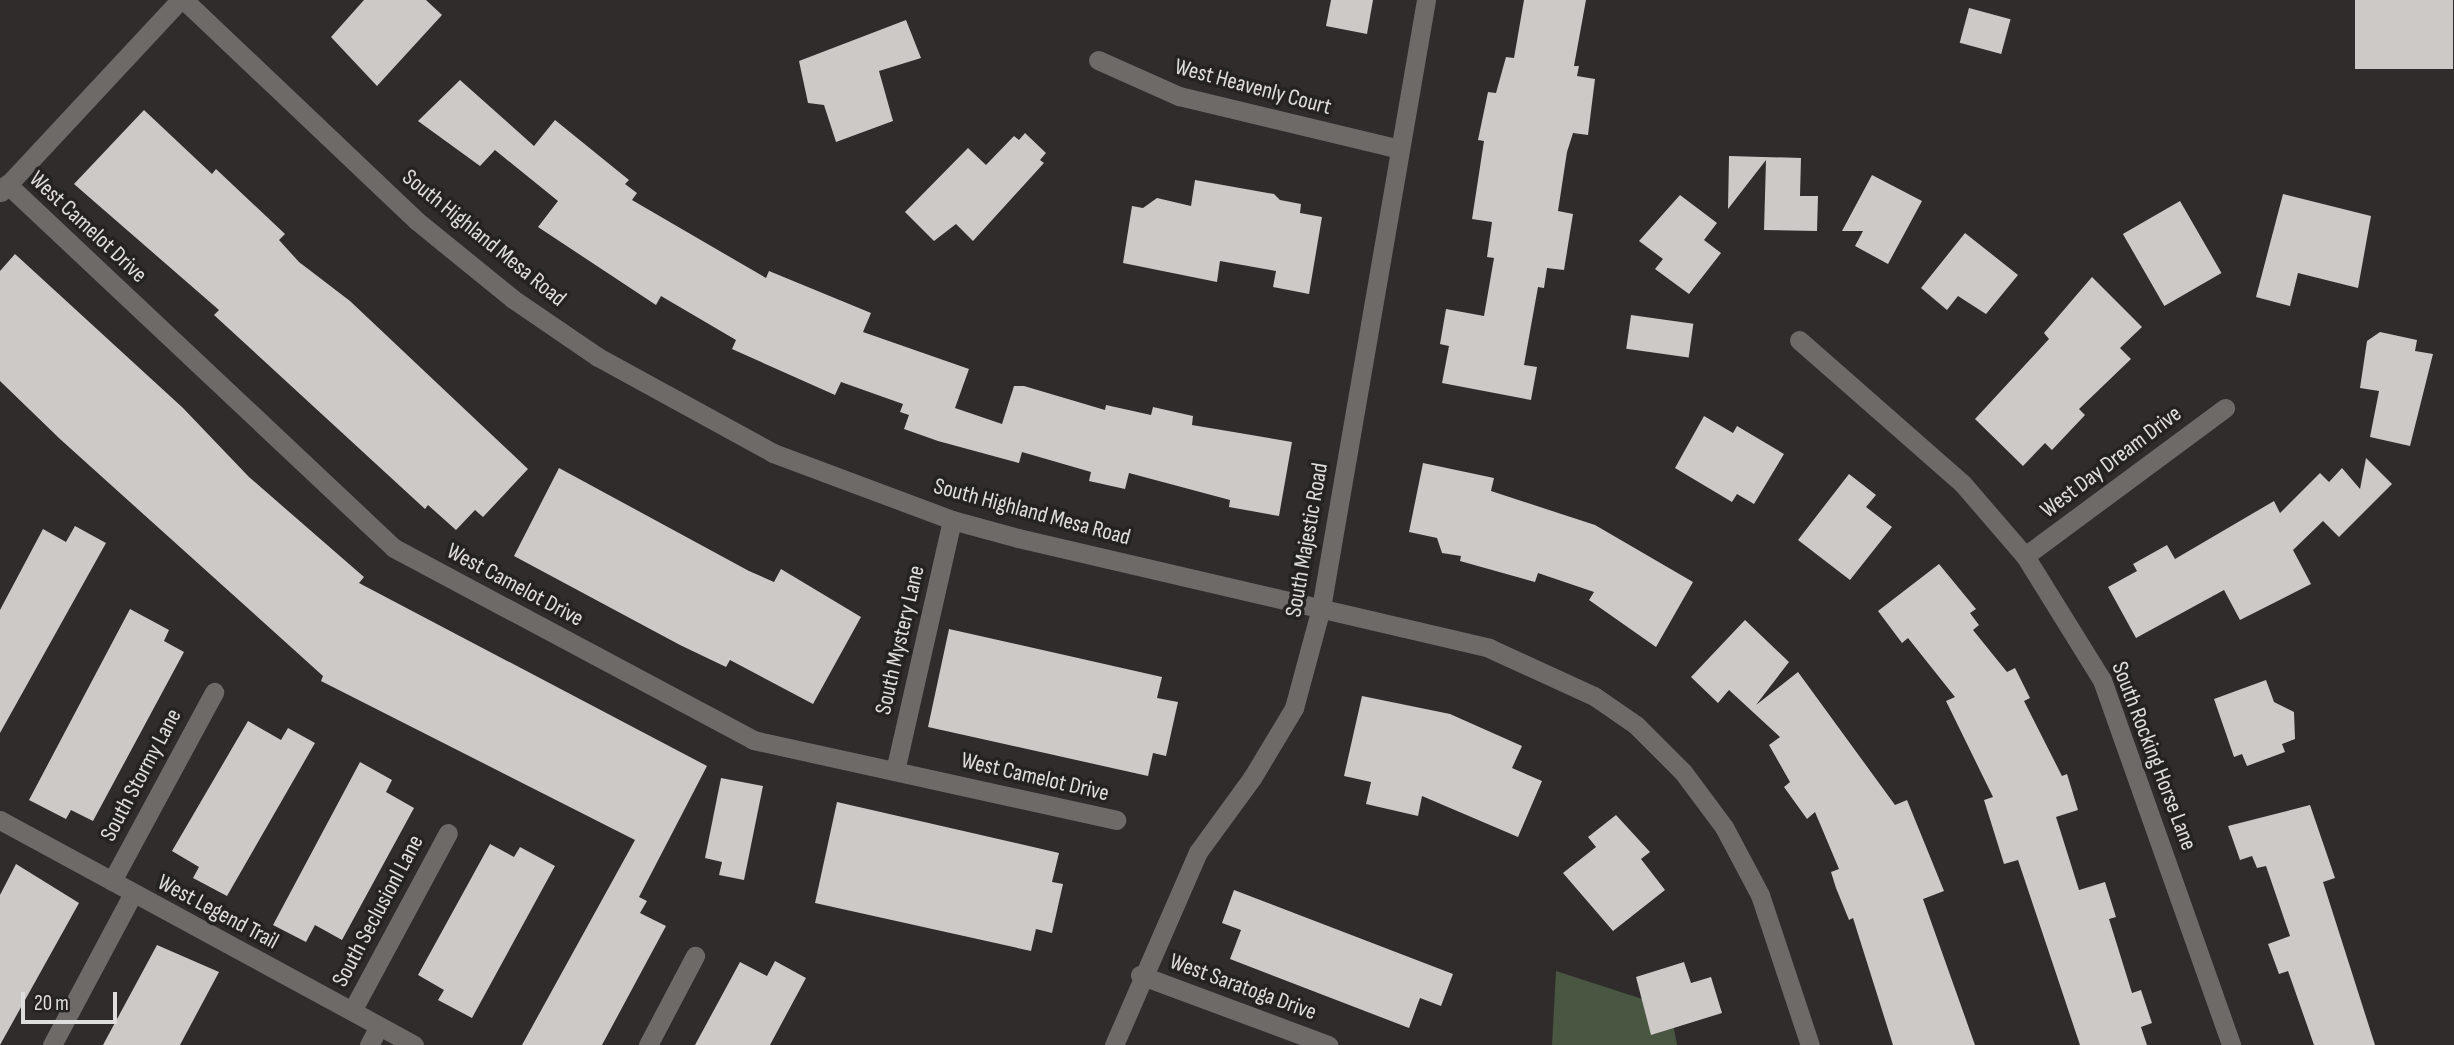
<!DOCTYPE html>
<html>
<head>
<meta charset="utf-8">
<style>
  body { margin:0 }
  #map { position:relative; width:2454px; height:1045px; overflow:hidden; background:#2f2c2b; font-family:"Sofia Sans Condensed",sans-serif }
  div>[style] { position:absolute }
  [style*='--x'] { left:calc(var(--x)*1px); top:calc(var(--y)*1px); width:calc(var(--w)*1px); rotate:calc(var(--a)*1deg) }
  .green>* { inset:0; background:#495641 }
  .building>* { inset:0; background:#cdc9c7; transform-origin:0 0 }
  .minor>* { height:19px; margin:-9.5px; padding:0 9.5px; transform-origin:9.5px; border-radius:9.5px; background:#6d6a68 }
  span { translate:-50% -50%; white-space:nowrap; text-align:center; line-height:1.15; -webkit-text-stroke:7px #252321; paint-order:stroke }
  .street-label { font-size:23px; color:#e0dedd }
  .scale { position:absolute; left:21px; top:992px; width:96px; height:32px; box-sizing:border-box; border:4px solid #e0dedd; border-top:0; padding-left:9px; font-size:21px; line-height:24px; white-space:nowrap; color:#e0dedd; -webkit-text-stroke:5px #252321; paint-order:stroke }
</style>
</head>
<body>
<div id="map">
  <div class="green">
    <i style="clip-path:polygon(1556px 971px,1670px 1008px,1677px 1045px,1552px 1045px)"></i>
  </div>
  <div class="building">
    <i style="clip-path:polygon(364px 0,426px 0,442px 15px,377px 86px,331px 37px)"></i>
    <i style="clip-path:polygon(1331px 0,1373px 0,1367px 34px,1326px 26px)"></i>
    <i style="clip-path:polygon(1524px 0,1586px 0,1574px 66px,1579px 66px,1577px 76px,1595px 79px,1588px 135px,1573px 133px,1567px 152px,1558px 211px,1573px 214px,1564px 270px,1547px 268px,1544px 288px,1538px 287px,1524px 365px,1537px 367px,1531px 400px,1442px 383px,1449px 346px,1440px 344px,1446px 309px,1484px 316px,1494px 258px,1487px 257px,1492px 222px,1472px 219px,1484px 141px,1478px 140px,1488px 92px,1496px 93px,1506px 57px,1514px 58px)"></i>
    <i style="left:2355px;top:0;width:98px;height:69px"></i>
    <i style="left:1969px;top:8px;width:43px;height:36px;rotate:15deg"></i>
    <i style="clip-path:polygon(906px 20px,921px 58px,879px 71px,893px 121px,836px 142px,824px 105px,808px 103px,799px 61px)"></i>
    <i style="clip-path:polygon(460px 80px,534px 146px,555px 120px,629px 180px,625px 184px,637px 193px,632px 200px,766px 278px,769px 271px,871px 313px,863px 332px,969px 369px,955px 408px,1002px 424px,1014px 386px,1024px 386px,1105px 410px,1106px 405px,1151px 415px,1153px 407px,1193px 416px,1192px 425px,1292px 442px,1279px 516px,1229px 507px,1230px 500px,1129px 473px,1125px 489px,1089px 481px,1091px 472px,1022px 452px,1019px 463px,938px 441px,904px 429px,909px 415px,900px 412px,903px 404px,841px 382px,835px 395px,732px 349px,736px 340px,661px 296px,656px 305px,538px 227px,558px 201px,495px 150px,480px 166px,418px 121px)"></i>
    <i style="clip-path:polygon(144px 110px,212px 174px,216px 169px,285px 234px,279px 240px,299px 262px,350px 301px,528px 469px,483px 517px,475px 510px,456px 530px,428px 505px,425px 509px,214px 315px,219px 310px,74px 184px)"></i>
    <i style="clip-path:polygon(1025px 133px,1046px 153px,1040px 160px,1044px 163px,973px 241px,956px 224px,934px 241px,905px 212px,968px 148px,986px 165px,1014px 136px,1019px 140px)"></i>
    <i style="clip-path:polygon(1729px 156px,1801px 158px,1800px 196px,1818px 196px,1817px 231px,1764px 230px,1766px 160px,1728px 209px)"></i>
    <i style="clip-path:polygon(1872px 175px,1922px 201px,1888px 264px,1855px 246px,1863px 231px,1842px 231px)"></i>
    <i style="clip-path:polygon(1195px 180px,1274px 194px,1280px 200px,1301px 204px,1300px 213px,1322px 217px,1309px 294px,1273px 287px,1276px 271px,1220px 261px,1217px 282px,1123px 263px,1132px 206px,1143px 208px,1157px 198px,1191px 206px)"></i>
    <i style="clip-path:polygon(2283px 194px,2371px 216px,2358px 288px,2298px 273px,2290px 306px,2256px 297px)"></i>
    <i style="clip-path:polygon(1680px 195px,1717px 223px,1704px 240px,1721px 253px,1689px 294px,1655px 269px,1663px 259px,1639px 241px)"></i>
    <i style="left:2180px;top:201px;width:83px;height:66px;rotate:60deg"></i>
    <i style="clip-path:polygon(1965px 233px,2018px 275px,1986px 314px,1958px 296px,1947px 310px,1921px 288px)"></i>
    <i style="clip-path:polygon(15px 254px,183px 408px,249px 477px,364px 577px,359px 583px,707px 766px,639px 897px,647px 901px,640px 913px,666px 926px,602px 1045px,522px 1045px,635px 840px,321px 681px,323px 676px,60px 439px,0 381px,0 271px)"></i>
    <i style="clip-path:polygon(2092px 277px,2142px 327px,2120px 348px,2131px 359px,2079px 409px,2085px 415px,2052px 450px,2045px 443px,2023px 466px,1975px 419px,2049px 339px,2044px 333px)"></i>
    <i style="left:1631px;top:315px;width:63px;height:34px;rotate:8deg"></i>
    <i style="clip-path:polygon(2380px 332px,2417px 340px,2415px 351px,2433px 354px,2410px 446px,2370px 437px,2379px 391px,2360px 388px,2367px 341px)"></i>
    <i style="clip-path:polygon(1704px 416px,1733px 433px,1737px 426px,1784px 454px,1754px 504px,1737px 494px,1732px 502px,1675px 468px)"></i>
    <i style="clip-path:polygon(2366px 458px,2392px 484px,2339px 537px,2323px 521px,2293px 550px,2311px 584px,2240px 620px,2224px 590px,2136px 638px,2108px 587px,2137px 571px,2133px 564px,2167px 545px,2175px 559px,2274px 501px,2280px 513px,2320px 473px,2329px 482px,2342px 468px,2360px 489px)"></i>
    <i style="clip-path:polygon(1423px 463px,1494px 478px,1491px 491px,1595px 525px,1693px 582px,1656px 647px,1589px 600px,1594px 592px,1538px 573px,1535px 582px,1460px 561px,1461px 556px,1442px 553px,1437px 538px,1409px 532px)"></i>
    <i style="clip-path:polygon(559px 468px,749px 571px,774px 582px,781px 569px,861px 617px,813px 704px,730px 660px,726px 667px,680px 645px,514px 556px)"></i>
    <i style="clip-path:polygon(1849px 474px,1876px 495px,1866px 507px,1892px 527px,1850px 580px,1798px 540px)"></i>
    <i style="clip-path:polygon(75px 526px,106px 543px,0 733px,0 610px,43px 529px,66px 542px)"></i>
    <i style="clip-path:polygon(1939px 564px,1976px 609px,1970px 613px,1979px 625px,1973px 630px,2007px 672px,2015px 668px,2030px 698px,2024px 701px,2062px 776px,2067px 774px,2078px 810px,2056px 817px,2079px 890px,2105px 882px,2116px 917px,2109px 919px,2132px 993px,2141px 990px,2152px 1023px,2141px 1027px,2147px 1045px,2080px 1045px,2018px 860px,2004px 864px,1984px 800px,1993px 797px,1946px 701px,1955px 697px,1908px 638px,1902px 643px,1878px 611px)"></i>
    <i style="clip-path:polygon(130px 609px,169px 630px,164px 641px,184px 652px,93px 821px,71px 810px,66px 819px,29px 800px)"></i>
    <i style="clip-path:polygon(1745px 620px,1789px 662px,1756px 705px,1798px 672px,1895px 805px,1907px 800px,1944px 891px,1923px 899px,1975px 1045px,1893px 1045px,1853px 918px,1849px 920px,1836px 888px,1831px 872px,1839px 869px,1815px 812px,1807px 819px,1784px 787px,1790px 782px,1769px 745px,1780px 737px,1729px 690px,1718px 703px,1691px 677px)"></i>
    <i style="clip-path:polygon(949px 629px,1162px 677px,1157px 698px,1178px 702px,1166px 756px,1153px 753px,1148px 776px,928px 727px)"></i>
    <i style="clip-path:polygon(2266px 680px,2274px 702px,2294px 712px,2295px 739px,2282px 744px,2285px 752px,2247px 766px,2242px 754px,2234px 757px,2214px 699px)"></i>
    <i style="clip-path:polygon(1362px 696px,1450px 714px,1522px 746px,1512px 768px,1542px 781px,1518px 837px,1422px 796px,1418px 816px,1366px 804px,1371px 782px,1344px 776px)"></i>
    <i style="clip-path:polygon(248px 721px,281px 740px,288px 728px,315px 743px,227px 896px,193px 878px,199px 867px,172px 851px)"></i>
    <i style="clip-path:polygon(360px 762px,392px 780px,386px 792px,414px 808px,342px 940px,315px 925px,306px 942px,273px 925px)"></i>
    <i style="clip-path:polygon(721px 778px,763px 786px,744px 880px,719px 875px,722px 862px,705px 858px)"></i>
    <i style="clip-path:polygon(837px 802px,1059px 853px,1052px 882px,1063px 884px,1052px 933px,1036px 929px,1031px 951px,815px 903px)"></i>
    <i style="clip-path:polygon(2310px 805px,2335px 878px,2323px 882px,2375px 1045px,2314px 1045px,2288px 971px,2279px 974px,2268px 944px,2290px 936px,2266px 866px,2257px 868px,2252px 856px,2240px 860px,2228px 826px)"></i>
    <i style="clip-path:polygon(1616px 815px,1650px 852px,1641px 859px,1665px 890px,1613px 931px,1563px 873px,1596px 847px,1588px 837px)"></i>
    <i style="clip-path:polygon(490px 844px,514px 857px,520px 847px,555px 866px,472px 1018px,438px 1000px,444px 990px,418px 975px)"></i>
    <i style="clip-path:polygon(16px 864px,79px 903px,0 1045px,0 895px)"></i>
    <i style="clip-path:polygon(1234px 890px,1453px 974px,1441px 1006px,1420px 998px,1409px 1028px,1230px 959px,1241px 930px,1222px 923px)"></i>
    <i style="clip-path:polygon(157px 945px,219px 972px,180px 1045px,103px 1045px)"></i>
    <i style="clip-path:polygon(775px 961px,806px 978px,770px 1045px,695px 1045px,740px 962px,767px 976px)"></i>
    <i style="clip-path:polygon(1684px 962px,1691px 983px,1711px 977px,1722px 1013px,1651px 1035px,1636px 977px)"></i>
  </div>
  <div class="minor">
    <i style="--x:184;--y:0;--w:321;--a:43.5"></i>
    <i style="--x:417;--y:221;--w:124;--a:39.1"></i>
    <i style="--x:513;--y:299;--w:103;--a:34.3"></i>
    <i style="--x:598;--y:357;--w:200;--a:28.7"></i>
    <i style="--x:773;--y:453;--w:191;--a:20.5"></i>
    <i style="--x:952;--y:520;--w:68;--a:15.3"></i>
    <i style="--x:1018;--y:538;--w:484;--a:13.1"></i>
    <i style="--x:1489;--y:648;--w:115;--a:24.6"></i>
    <i style="--x:1594;--y:696;--w:51;--a:34.6"></i>
    <i style="--x:1636;--y:725;--w:66;--a:45"></i>
    <i style="--x:1683;--y:772;--w:69;--a:53.3"></i>
    <i style="--x:1724;--y:827;--w:77;--a:62.1"></i>
    <i style="--x:1760;--y:895;--w:158;--a:71.6"></i>
    <i style="--x:1098;--y:60;--w:89;--a:24"></i>
    <i style="--x:1179;--y:96;--w:226;--a:13.5"></i>
    <i style="--x:7;--y:184;--w:531;--a:43.25"></i>
    <i style="--x:394;--y:548;--w:407;--a:28.1"></i>
    <i style="--x:753;--y:740;--w:372;--a:12.4"></i>
    <i style="--x:1;--y:192;--w:262;--a:-47"></i>
    <i style="--x:1799;--y:340;--w:217;--a:41.3"></i>
    <i style="--x:1962;--y:483;--w:96;--a:49.2"></i>
    <i style="--x:2025;--y:556;--w:146;--a:58.2"></i>
    <i style="--x:2102;--y:680;--w:387;--a:70.5"></i>
    <i style="--x:2025;--y:556;--w:249;--a:-36.5"></i>
    <i style="--x:895;--y:771;--w:257;--a:-77.2"></i>
    <i style="--x:0;--y:820;--w:471;--a:28.5"></i>
    <i style="--x:112;--y:881;--w:215;--a:-61.6"></i>
    <i style="--x:1140;--y:975;--w:201;--a:20.4"></i>
    <i style="--x:352;--y:1011;--w:202;--a:-61.7"></i>
    <i style="--x:52;--y:1045;--w:172;--a:-61.9"></i>
    <i style="--x:369;--y:1045;--w:21;--a:-62"></i>
    <i style="--x:648;--y:1045;--w:101;--a:-62.2"></i>
    <i style="--x:1114;--y:1045;--w:210;--a:-66.5"></i>
    <i style="--x:1198;--y:852;--w:92;--a:-53.9"></i>
    <i style="--x:1252;--y:778;--w:82;--a:-59"></i>
    <i style="--x:1294;--y:708;--w:104;--a:-74.9"></i>
    <i style="--x:1321;--y:608;--w:617;--a:-80.2"></i>
  </div>
  <div class="street-label">
    <span style="left:1253px;top:87px;rotate:15deg">West Heavenly Court</span>
    <span style="left:88px;top:227px;rotate:43deg">West Camelot Drive</span>
    <span style="left:484px;top:238px;rotate:39deg">South Highland Mesa Road</span>
    <span style="left:2111px;top:462px;rotate:-37deg">West Day Dream Drive</span>
    <span style="left:1032px;top:512px;rotate:15deg">South Highland Mesa Road</span>
    <span style="left:1307px;top:540px;rotate:-80deg">South Majestic Road</span>
    <span style="left:515px;top:585px;rotate:28deg">West Camelot Drive</span>
    <span style="left:900px;top:640px;rotate:-77deg">South Mystery Lane</span>
    <span style="left:2154px;top:756px;rotate:69deg">South Rocking Horse Lane</span>
    <span style="left:141px;top:775px;rotate:-62deg">South Stormy Lane</span>
    <span style="left:1035px;top:777px;rotate:13deg">West Camelot Drive</span>
    <span style="left:378px;top:911px;rotate:-62deg">South Seclusionl Lane</span>
    <span style="left:218px;top:912px;rotate:28deg">West Legend Trail</span>
    <span style="left:1243px;top:987px;rotate:20deg">West Saratoga Drive</span>
  </div>
  <div class="scale">20 m</div>
</div>
</body>
</html>
